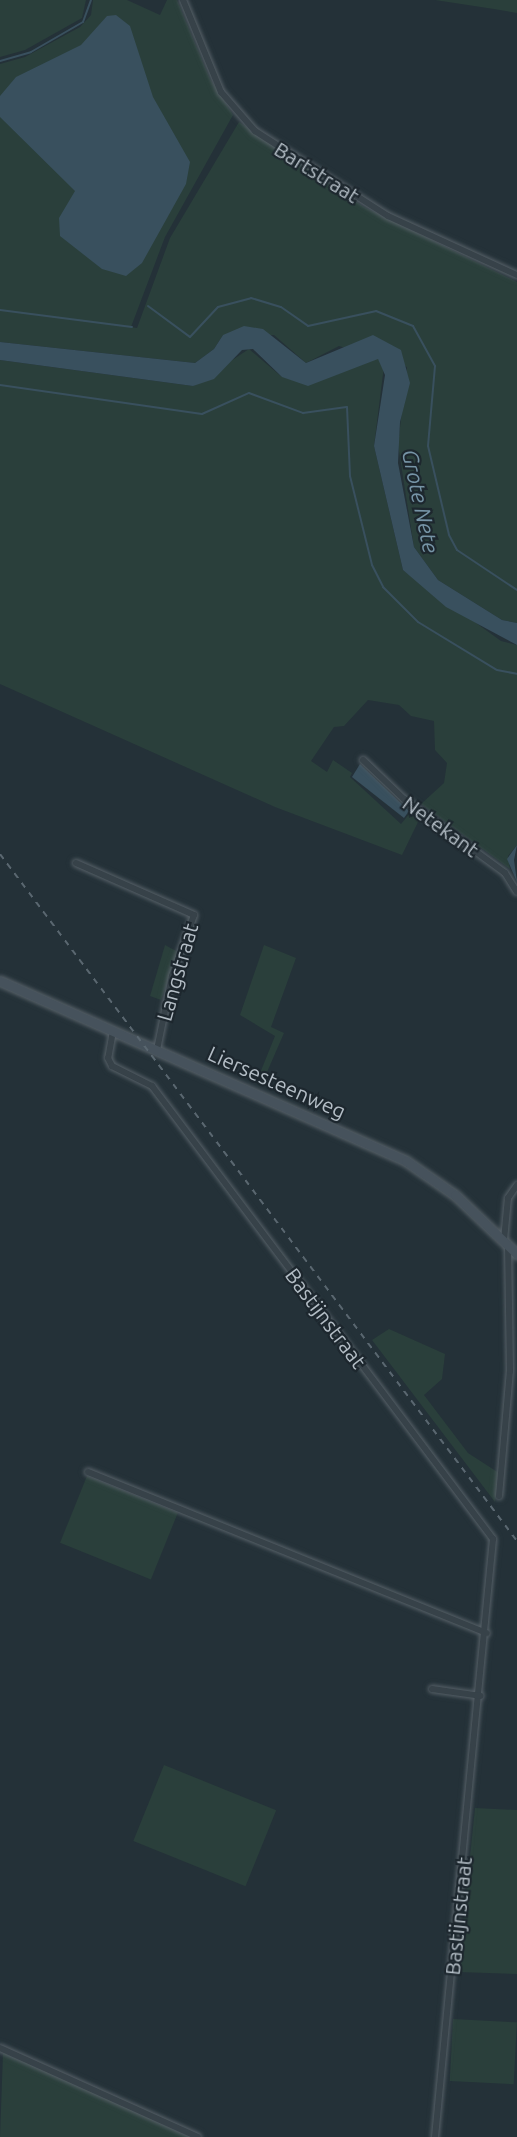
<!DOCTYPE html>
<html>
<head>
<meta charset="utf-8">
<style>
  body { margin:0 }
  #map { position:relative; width:517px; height:2137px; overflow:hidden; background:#243138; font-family:Ubuntu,sans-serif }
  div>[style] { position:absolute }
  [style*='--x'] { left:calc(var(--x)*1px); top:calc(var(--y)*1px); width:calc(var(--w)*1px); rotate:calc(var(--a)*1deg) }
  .green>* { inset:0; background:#2a3f3b; transform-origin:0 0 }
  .water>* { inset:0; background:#39505e }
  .stream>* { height:2px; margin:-1px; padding:0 1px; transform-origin:1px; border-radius:1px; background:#39505e }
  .roads { filter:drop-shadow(0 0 2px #566067) drop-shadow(0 0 2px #566067) }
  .street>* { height:6px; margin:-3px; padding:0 3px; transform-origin:3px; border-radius:3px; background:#374249 }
  .secondary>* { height:9px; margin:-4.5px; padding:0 4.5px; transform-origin:4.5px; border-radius:4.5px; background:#46525c }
  .rail>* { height:2px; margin-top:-1px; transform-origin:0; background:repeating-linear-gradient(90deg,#5a6770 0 6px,transparent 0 12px) }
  span { translate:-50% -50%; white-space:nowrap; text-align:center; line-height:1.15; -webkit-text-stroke:4.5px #1d272e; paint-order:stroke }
  .street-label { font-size:21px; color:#b3bdc5 }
  .water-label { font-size:22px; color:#7694a6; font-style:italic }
</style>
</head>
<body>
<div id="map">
  <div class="green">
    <i style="clip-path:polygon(0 0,86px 0,82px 18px,25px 50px,0 57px)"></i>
    <i style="clip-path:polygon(93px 0,127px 0,160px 15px,167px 0,177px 0,210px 79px,233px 115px,165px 237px,131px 327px,137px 328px,170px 238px,239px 122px,364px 207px,517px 282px,517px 623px,502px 620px,438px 580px,414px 547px,398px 445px,407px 367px,339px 346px,306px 363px,274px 335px,223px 335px,214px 349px,195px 363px,0 342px,0 64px,25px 57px,80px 27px,91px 15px)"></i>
    <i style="clip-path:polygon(435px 0,517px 0,517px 13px,494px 9px)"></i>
    <i style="clip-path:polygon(249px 349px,282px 377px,367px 359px,378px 359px,384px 366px,374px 446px,403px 570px,501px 641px,517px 645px,517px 845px,508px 856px,510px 869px,421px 804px,444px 783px,447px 763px,435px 750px,434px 721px,411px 716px,399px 705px,368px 700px,344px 726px,334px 727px,311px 761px,327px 772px,333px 760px,352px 773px,350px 777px,401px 824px,410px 813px,419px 820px,402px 855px,275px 807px,0 684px,0 360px,193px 386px)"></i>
    <i style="clip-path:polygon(165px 945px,178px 952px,161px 1000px,150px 996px)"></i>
    <i style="clip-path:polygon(264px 945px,296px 958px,271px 1027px,284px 1033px,261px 1086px,256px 1083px,275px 1036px,240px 1015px)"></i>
    <i style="clip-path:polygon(389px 1329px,445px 1354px,442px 1379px,424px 1395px,468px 1453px,499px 1473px,495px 1502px,372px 1340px)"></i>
    <i style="left:87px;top:1476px;width:98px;height:72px;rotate:22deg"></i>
    <i style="left:164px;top:1765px;width:121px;height:82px;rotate:22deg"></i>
    <i style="clip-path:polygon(475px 1808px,517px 1810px,517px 1974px,458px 1972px)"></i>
    <i style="left:453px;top:2019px;width:64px;height:62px;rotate:3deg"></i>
    <i style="clip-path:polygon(3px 2053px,91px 2091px,189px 2137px,0 2137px)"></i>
  </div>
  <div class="water">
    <i style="clip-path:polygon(116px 15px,130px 26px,153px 97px,190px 162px,186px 184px,142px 263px,126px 276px,102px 269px,60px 236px,59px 218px,75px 191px,0 117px,0 96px,16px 77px,81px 45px,107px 16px)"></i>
    <i style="clip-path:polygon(244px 326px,263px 329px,306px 363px,373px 335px,401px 350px,410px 383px,400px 422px,398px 463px,414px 547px,438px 580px,502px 620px,517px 623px,517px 645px,446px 607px,403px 570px,374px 446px,385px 375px,378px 359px,308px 386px,282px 377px,253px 349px,242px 350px,214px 379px,193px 386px,0 360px,0 342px,195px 363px,214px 349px,223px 335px)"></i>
    <i style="clip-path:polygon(360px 764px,409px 811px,404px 818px,352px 777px)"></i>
    <i style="clip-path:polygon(517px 845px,514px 860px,517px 882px,507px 859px)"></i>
  </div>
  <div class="stream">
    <i style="--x:0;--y:61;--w:32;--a:-16"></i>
    <i style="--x:31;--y:52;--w:60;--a:-30"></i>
    <i style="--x:83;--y:22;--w:23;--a:-70"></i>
    <i style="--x:148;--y:306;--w:52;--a:36.4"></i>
    <i style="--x:190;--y:337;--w:41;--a:-47"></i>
    <i style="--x:218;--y:307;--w:34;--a:-15"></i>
    <i style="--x:251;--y:298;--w:31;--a:17"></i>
    <i style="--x:281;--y:307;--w:33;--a:35"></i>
    <i style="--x:308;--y:326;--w:70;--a:-12.4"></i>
    <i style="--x:376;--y:311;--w:40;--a:22"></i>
    <i style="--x:413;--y:326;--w:46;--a:61.2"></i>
    <i style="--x:435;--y:366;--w:80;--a:95"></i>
    <i style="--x:428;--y:446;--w:91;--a:76.7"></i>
    <i style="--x:449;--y:535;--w:17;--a:62"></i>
    <i style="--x:457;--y:550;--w:72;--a:33.7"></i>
    <i style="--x:0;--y:310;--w:133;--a:7.3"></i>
    <i style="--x:0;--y:385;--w:204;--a:8.2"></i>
    <i style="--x:202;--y:414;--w:51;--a:-24.1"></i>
    <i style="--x:249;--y:393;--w:58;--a:20.3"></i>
    <i style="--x:303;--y:413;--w:44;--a:-7.8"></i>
    <i style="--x:347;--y:407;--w:69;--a:87.5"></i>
    <i style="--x:350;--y:476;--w:92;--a:76.1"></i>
    <i style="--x:372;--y:565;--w:25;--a:63"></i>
    <i style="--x:383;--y:587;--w:49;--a:45"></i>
    <i style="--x:418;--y:622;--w:92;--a:31.3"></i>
    <i style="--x:497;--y:670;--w:20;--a:11"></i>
  </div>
  <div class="roads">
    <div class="street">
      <i style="--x:183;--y:0;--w:100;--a:67.6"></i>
      <i style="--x:221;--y:92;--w:52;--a:48.9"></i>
      <i style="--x:255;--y:131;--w:158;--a:32.6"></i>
      <i style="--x:388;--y:216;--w:142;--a:24.6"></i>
      <i style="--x:363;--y:760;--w:57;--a:43.6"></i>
      <i style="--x:404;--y:799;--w:125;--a:36.2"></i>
      <i style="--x:505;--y:873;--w:22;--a:58"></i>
      <i style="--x:76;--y:863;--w:129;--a:23.8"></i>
      <i style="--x:194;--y:915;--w:65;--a:109.8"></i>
      <i style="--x:172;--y:976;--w:76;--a:101.5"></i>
      <i style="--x:113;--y:1031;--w:27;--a:100"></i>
      <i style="--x:108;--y:1058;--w:9;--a:63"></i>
      <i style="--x:112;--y:1066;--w:45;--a:26.6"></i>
      <i style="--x:152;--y:1086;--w:567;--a:53.03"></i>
      <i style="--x:493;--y:1539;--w:601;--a:95.54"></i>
      <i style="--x:504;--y:1240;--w:42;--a:-84.6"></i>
      <i style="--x:508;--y:1198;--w:16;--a:-55"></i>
      <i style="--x:88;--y:1472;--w:430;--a:22"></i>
      <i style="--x:499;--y:1496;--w:125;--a:-85"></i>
      <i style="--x:510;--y:1371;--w:127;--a:-90.9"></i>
      <i style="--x:432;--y:1689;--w:49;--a:8.1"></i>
      <i style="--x:0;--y:2048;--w:217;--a:24.2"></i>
    </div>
    <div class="secondary">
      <i style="--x:0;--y:981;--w:444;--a:23.9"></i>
      <i style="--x:406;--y:1161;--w:60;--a:34.8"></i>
      <i style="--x:455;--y:1195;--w:86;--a:43.6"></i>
    </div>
  </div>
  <div class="rail">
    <i style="--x:0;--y:854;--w:860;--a:53.04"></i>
  </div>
  <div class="street-label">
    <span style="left:317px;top:172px;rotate:32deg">Bartstraat</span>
    <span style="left:441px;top:826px;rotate:36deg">Netekant</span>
    <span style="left:177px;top:972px;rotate:-74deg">Langstraat</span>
    <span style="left:277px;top:1082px;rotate:24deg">Liersesteenweg</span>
    <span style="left:326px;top:1318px;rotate:53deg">Bastijnstraat</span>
    <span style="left:458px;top:1916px;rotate:-84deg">Bastijnstraat</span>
  </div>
  <div class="water-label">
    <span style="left:421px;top:501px;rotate:78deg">Grote Nete</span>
  </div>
</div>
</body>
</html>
